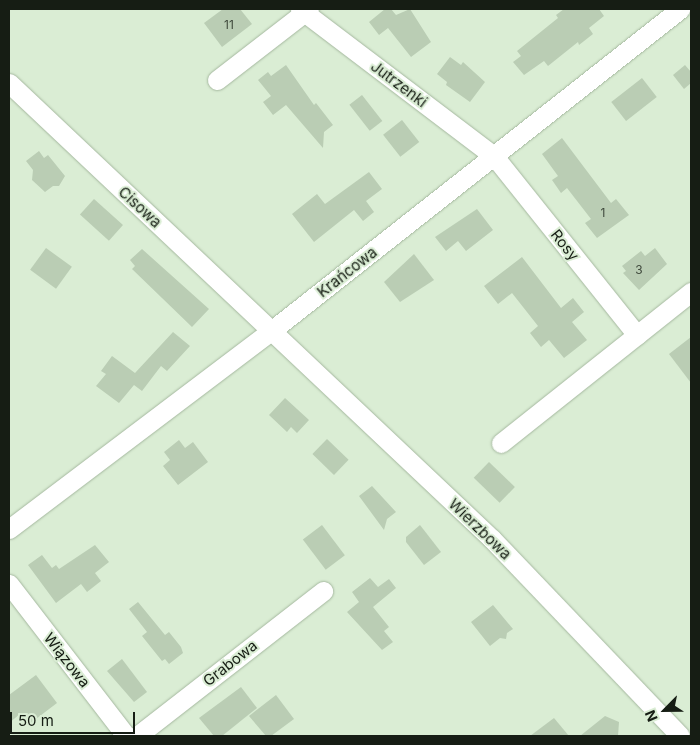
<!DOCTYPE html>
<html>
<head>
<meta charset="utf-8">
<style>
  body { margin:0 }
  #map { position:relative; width:700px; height:745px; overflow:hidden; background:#daedd4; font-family:Inter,sans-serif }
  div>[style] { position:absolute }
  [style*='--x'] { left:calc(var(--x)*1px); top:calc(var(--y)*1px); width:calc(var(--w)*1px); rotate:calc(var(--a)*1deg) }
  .building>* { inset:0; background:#bacdb4; transform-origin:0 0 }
  .roads { filter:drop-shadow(0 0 1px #a5b89f) drop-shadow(0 0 1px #a5b89f) }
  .street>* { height:19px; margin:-9.5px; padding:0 9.5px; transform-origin:9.5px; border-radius:9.5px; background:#fff }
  span { translate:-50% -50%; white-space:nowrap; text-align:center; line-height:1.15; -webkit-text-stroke:4px #daedd4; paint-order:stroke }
  .number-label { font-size:12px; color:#3f493c }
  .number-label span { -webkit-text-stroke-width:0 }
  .street-label { font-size:15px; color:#161d14 }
  .frame { position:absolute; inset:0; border:10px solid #161d14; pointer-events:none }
  .north { position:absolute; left:640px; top:685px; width:50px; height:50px; -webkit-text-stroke:4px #daedd4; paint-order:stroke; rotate:247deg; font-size:14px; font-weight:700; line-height:20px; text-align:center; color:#161d14 }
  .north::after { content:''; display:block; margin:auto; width:18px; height:22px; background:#161d14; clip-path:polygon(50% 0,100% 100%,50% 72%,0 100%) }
  .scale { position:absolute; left:10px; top:712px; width:125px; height:22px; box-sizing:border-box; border:2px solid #161d14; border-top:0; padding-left:6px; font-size:15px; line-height:18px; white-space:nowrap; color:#161d14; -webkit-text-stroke:4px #daedd4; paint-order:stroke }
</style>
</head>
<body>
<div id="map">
  <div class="building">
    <i style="clip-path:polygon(223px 9px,240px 9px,252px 24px,222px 47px,204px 23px)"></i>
    <i style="clip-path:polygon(385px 9px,391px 9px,396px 15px,410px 9px,431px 42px,411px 57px,388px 28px,379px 35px,369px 22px)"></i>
    <i style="clip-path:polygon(564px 9px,599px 9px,604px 16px,589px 28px,593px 34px,579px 45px,578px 42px,548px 66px,544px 61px,524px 75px,513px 62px,521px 56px,517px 51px,558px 18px,556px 15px)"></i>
    <i style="clip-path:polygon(450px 57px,461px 65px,463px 62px,485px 82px,470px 102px,446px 85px,447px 82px,437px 74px)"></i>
    <i style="clip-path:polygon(286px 65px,314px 105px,316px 103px,333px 125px,324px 132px,323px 148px,286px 105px,273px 115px,263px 102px,271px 96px,258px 80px,268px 72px,271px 76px)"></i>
    <i style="clip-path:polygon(685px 65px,691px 72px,691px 83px,684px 89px,673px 75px)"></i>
    <i style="left:642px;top:78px;width:24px;height:39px;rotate:52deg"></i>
    <i style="left:362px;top:95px;width:33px;height:16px;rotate:52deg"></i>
    <i style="left:402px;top:120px;width:28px;height:24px;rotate:52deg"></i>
    <i style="clip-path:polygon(562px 138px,611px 203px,616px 199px,629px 215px,597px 238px,585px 223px,591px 219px,567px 188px,561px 193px,552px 180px,558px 176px,542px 154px)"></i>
    <i style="clip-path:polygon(39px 151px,44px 158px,48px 155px,65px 176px,59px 186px,53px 186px,45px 192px,32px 180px,33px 170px,26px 161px)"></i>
    <i style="clip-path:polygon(369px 172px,382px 189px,366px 201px,374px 212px,363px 221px,354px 210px,314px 242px,292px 214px,317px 194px,325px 204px)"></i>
    <i style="left:94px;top:199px;width:39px;height:21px;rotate:42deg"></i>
    <i style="clip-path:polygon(477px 209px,493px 230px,466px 251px,458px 241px,446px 251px,435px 237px)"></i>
    <i style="left:46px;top:248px;width:32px;height:27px;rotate:36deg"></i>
    <i style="clip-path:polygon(655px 248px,667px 264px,639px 290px,623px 273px,626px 271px,622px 266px,641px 251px,645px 256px)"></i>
    <i style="clip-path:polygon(142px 249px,209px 309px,192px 327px,132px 269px,135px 266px,130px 260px)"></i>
    <i style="clip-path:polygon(414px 254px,434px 280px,400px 302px,384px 282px)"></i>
    <i style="clip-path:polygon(522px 257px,561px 308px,573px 298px,584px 312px,572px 322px,587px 340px,564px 358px,549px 340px,541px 347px,530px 333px,538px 326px,512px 293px,498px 304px,484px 286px)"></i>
    <i style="clip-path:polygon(173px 332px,190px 346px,167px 371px,161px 366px,142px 391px,134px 385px,119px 403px,96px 386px,106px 374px,101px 371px,112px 356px,135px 373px)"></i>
    <i style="clip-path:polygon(691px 337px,691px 383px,669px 354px)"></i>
    <i style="clip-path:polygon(285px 398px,309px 420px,297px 433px,291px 427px,287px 432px,269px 415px)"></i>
    <i style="left:327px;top:439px;width:30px;height:21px;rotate:44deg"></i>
    <i style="clip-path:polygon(179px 440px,185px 448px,193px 442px,208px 462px,178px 485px,163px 466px,170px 460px,164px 452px)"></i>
    <i style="left:489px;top:462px;width:36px;height:22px;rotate:44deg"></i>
    <i style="clip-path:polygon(372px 486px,396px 512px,387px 519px,384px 530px,359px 496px)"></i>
    <i style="left:322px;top:525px;width:38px;height:24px;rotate:53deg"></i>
    <i style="clip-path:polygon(420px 525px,441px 552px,424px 565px,406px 542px,406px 537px)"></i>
    <i style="clip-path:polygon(95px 545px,109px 562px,95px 573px,101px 581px,87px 592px,81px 584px,56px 603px,28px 565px,42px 555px,52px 568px,56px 565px,59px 569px)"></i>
    <i style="clip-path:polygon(370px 578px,378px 587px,389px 579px,396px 588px,373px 607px,389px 627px,384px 631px,393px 642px,382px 650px,347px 612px,359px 602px,352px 592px)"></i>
    <i style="clip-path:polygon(138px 602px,165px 635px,169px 632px,181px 647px,183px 653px,169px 664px,165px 659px,162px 661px,142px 636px,147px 632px,129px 609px)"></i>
    <i style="clip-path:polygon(493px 605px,513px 629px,507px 633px,506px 639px,500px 638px,490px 646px,471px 622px)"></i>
    <i style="clip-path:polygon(122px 659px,147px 692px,134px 702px,107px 671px)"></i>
    <i style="clip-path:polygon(36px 675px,57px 703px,28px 725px,20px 714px,9px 723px,9px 695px)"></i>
    <i style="clip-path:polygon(241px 687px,257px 708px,222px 736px,214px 736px,199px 718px)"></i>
    <i style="clip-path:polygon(276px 695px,294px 719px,271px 736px,266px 736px,249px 716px)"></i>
    <i style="clip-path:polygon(605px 716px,619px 722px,618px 736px,580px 736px)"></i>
    <i style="clip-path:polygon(554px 718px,569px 736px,530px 736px)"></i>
  </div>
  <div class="roads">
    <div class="street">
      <i style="--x:300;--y:9;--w:243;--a:37.2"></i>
      <i style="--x:494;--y:156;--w:229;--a:51.4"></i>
      <i style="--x:217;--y:80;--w:116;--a:-37.7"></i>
      <i style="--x:9;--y:83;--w:664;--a:43.35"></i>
      <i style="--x:492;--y:539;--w:272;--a:46.3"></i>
      <i style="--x:501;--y:443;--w:243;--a:-38.5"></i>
      <i style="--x:9;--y:529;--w:328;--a:-37.1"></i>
      <i style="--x:271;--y:331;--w:521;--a:-38.21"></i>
      <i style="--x:9;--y:584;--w:192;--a:52.4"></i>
      <i style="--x:137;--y:736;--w:236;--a:-37.9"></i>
    </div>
  </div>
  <div class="number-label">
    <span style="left:229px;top:25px">11</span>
    <span style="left:603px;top:213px">1</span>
    <span style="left:639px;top:270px">3</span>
  </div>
  <div class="street-label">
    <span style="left:399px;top:84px;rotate:37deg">Jutrzenki</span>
    <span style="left:140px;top:207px;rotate:43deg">Cisowa</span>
    <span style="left:565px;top:245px;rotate:51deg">Rosy</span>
    <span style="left:347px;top:272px;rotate:-38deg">Krańcowa</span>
    <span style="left:480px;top:529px;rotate:44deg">Wierzbowa</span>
    <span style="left:67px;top:660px;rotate:52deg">Wiązowa</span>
    <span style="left:230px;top:663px;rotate:-38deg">Grabowa</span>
  </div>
  <div class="frame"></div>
  <div class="north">N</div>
  <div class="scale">50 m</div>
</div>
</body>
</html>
